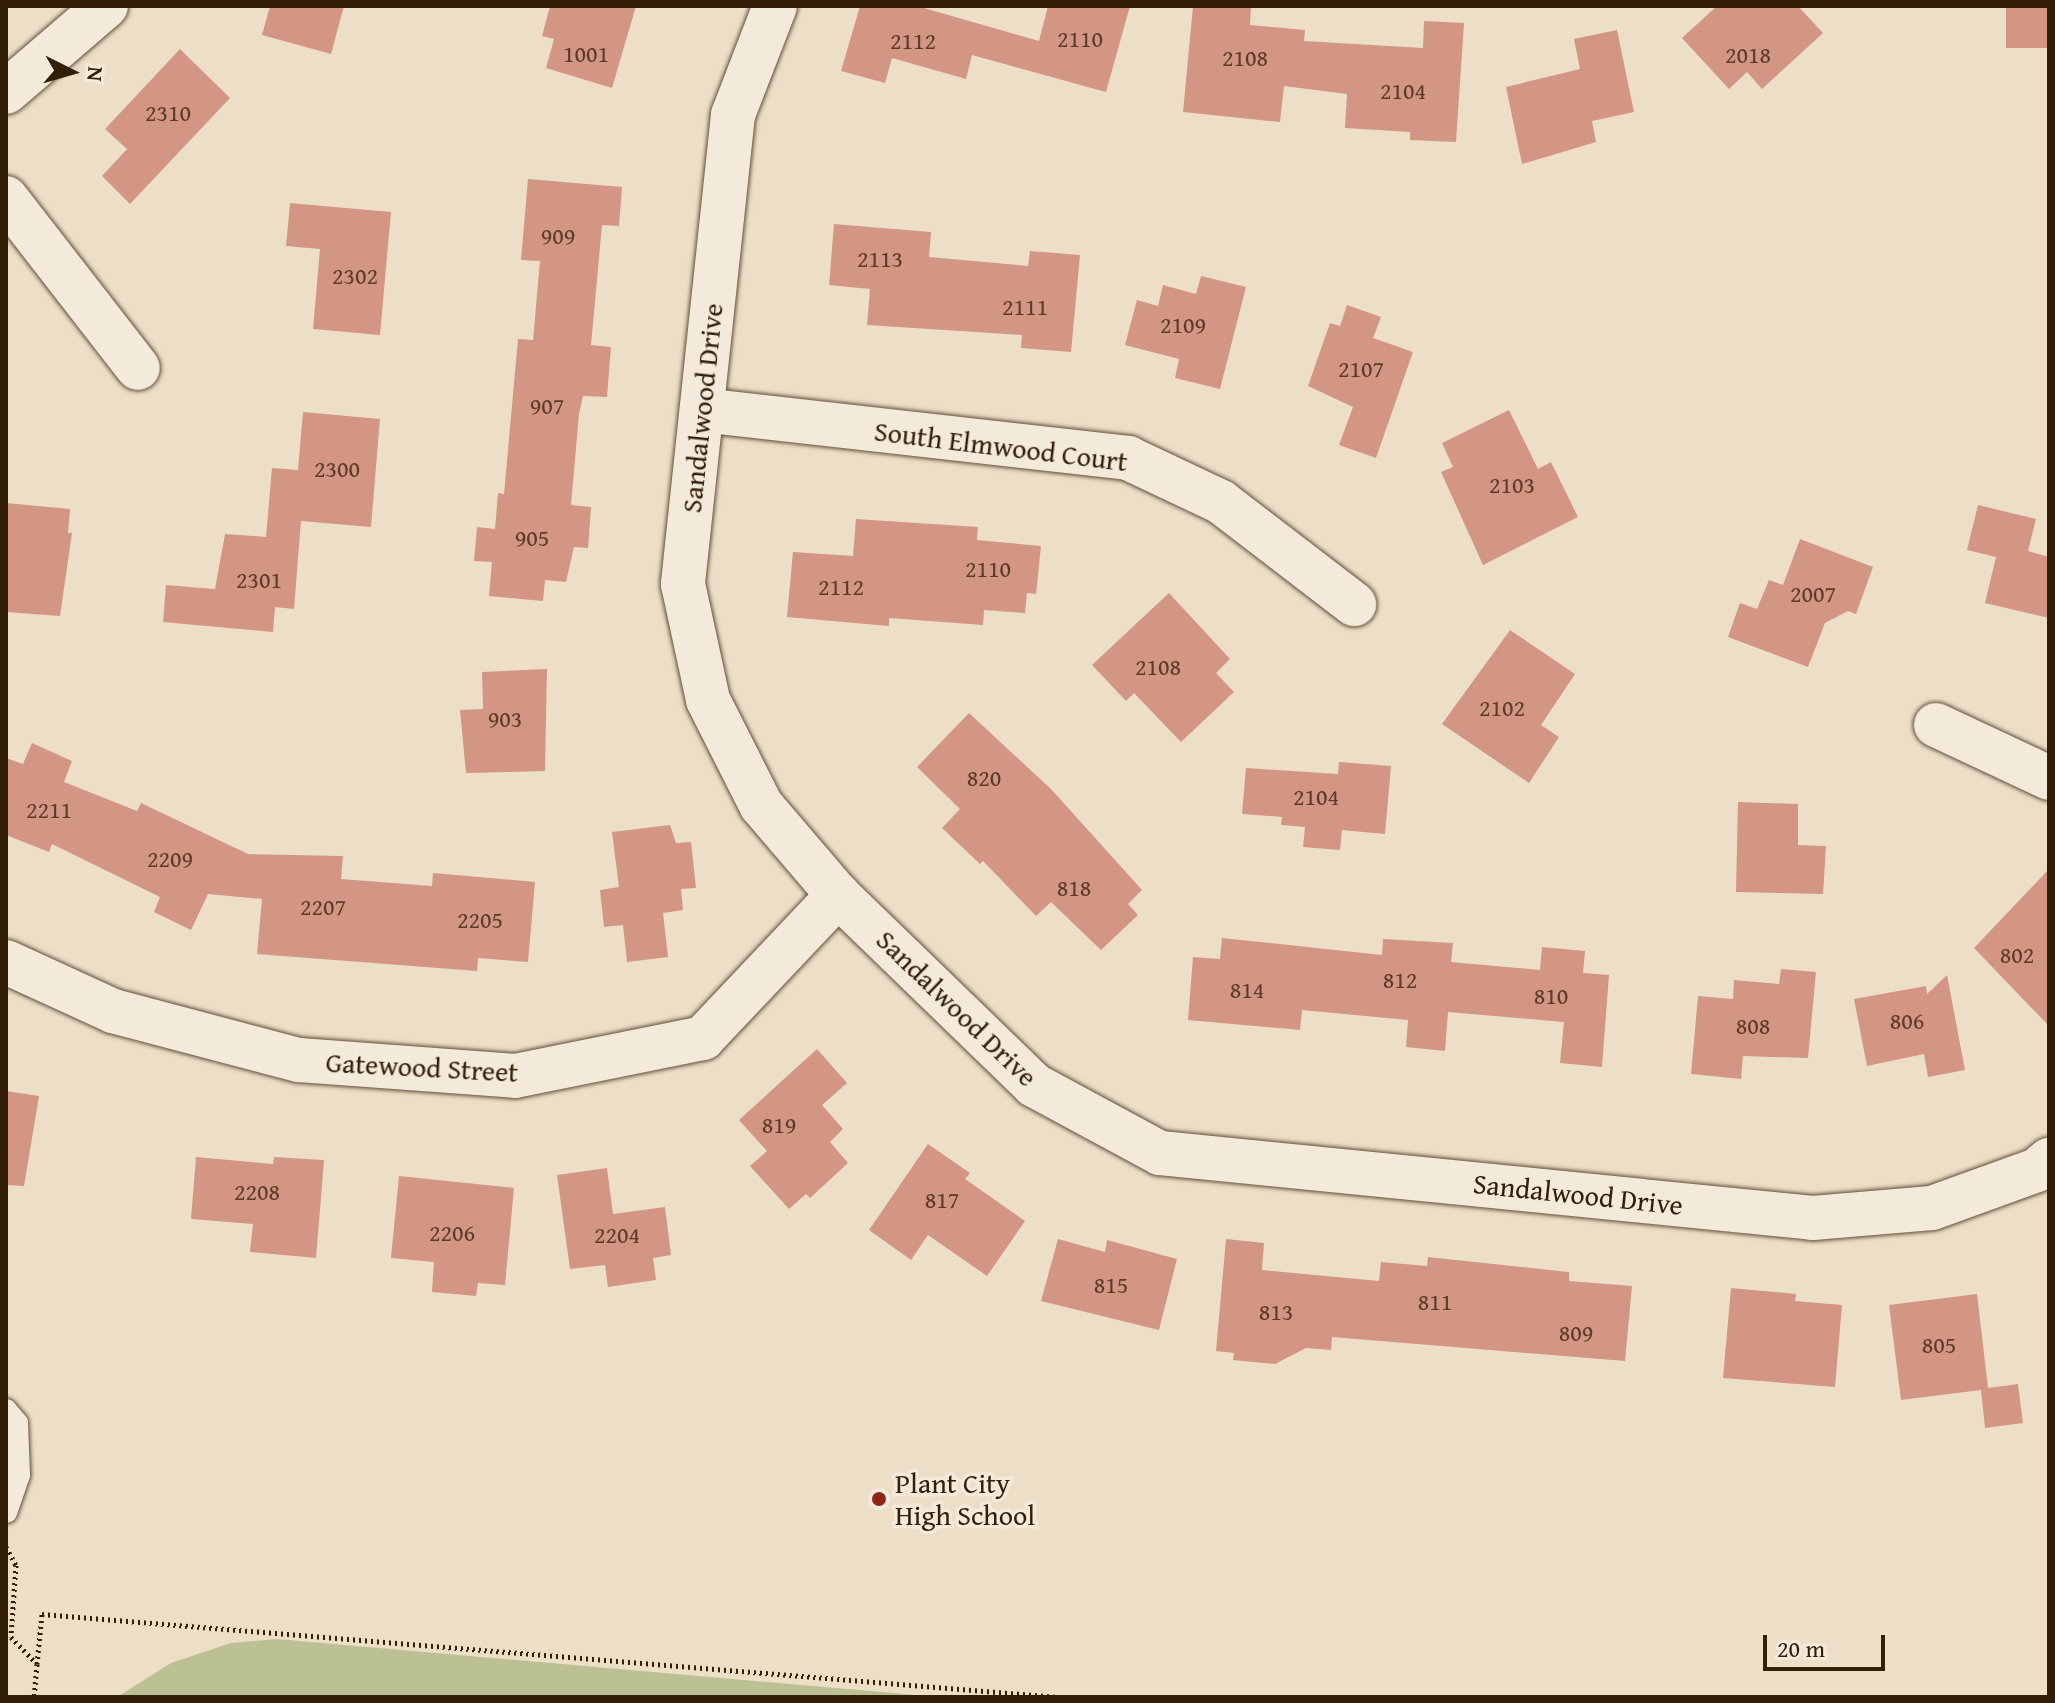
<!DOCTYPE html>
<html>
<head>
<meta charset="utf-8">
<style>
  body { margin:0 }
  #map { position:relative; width:2055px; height:1703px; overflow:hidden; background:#eddfc7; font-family:"Gentium Book Plus",serif }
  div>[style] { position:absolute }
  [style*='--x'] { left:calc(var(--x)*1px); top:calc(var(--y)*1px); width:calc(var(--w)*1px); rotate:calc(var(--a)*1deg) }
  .green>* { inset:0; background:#bcc193 }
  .building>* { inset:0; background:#d39584; transform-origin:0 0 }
  .path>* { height:5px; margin-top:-2.5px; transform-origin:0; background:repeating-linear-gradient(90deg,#331f08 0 2px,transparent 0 6px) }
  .roads { filter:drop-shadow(0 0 2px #624f38) drop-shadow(0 0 2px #624f38) }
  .service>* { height:22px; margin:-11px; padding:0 11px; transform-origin:11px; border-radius:11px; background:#f3eadb }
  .minor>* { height:44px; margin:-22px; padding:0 22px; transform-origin:22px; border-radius:22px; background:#f3eadb }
  .dots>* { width:22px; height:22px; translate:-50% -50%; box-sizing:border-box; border:4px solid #f3eadb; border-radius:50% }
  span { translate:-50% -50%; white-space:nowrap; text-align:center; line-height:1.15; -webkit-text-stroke:7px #f3eadb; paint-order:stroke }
  .number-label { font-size:24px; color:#5b3c27 }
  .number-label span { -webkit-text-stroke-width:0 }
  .street-label { font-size:28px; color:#331f08 }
  .poi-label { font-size:28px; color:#331f08 }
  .left { translate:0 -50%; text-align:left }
  .frame { position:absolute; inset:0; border:8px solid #331f08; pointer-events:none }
  .north { position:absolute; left:32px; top:32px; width:80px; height:80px; -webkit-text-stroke:6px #f3eadb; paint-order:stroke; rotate:95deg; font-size:22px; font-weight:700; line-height:32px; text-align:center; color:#331f08 }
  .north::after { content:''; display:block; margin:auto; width:28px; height:36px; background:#331f08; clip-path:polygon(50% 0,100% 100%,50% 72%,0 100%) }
  .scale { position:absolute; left:1763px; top:1635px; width:122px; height:36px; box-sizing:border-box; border:4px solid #331f08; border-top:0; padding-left:10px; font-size:24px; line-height:28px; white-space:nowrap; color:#331f08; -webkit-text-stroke:6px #f3eadb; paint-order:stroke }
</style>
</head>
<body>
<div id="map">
  <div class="green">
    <i style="clip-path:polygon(277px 1639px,916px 1695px,924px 1697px,117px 1697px,171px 1663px,231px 1643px)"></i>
  </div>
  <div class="building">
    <i style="clip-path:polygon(270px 6px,344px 6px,331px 54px,262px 35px)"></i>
    <i style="clip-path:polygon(550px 6px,636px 6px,612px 88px,546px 68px,554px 39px,542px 36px)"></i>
    <i style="clip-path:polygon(860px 6px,917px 6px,1039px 41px,1048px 6px,1130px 6px,1106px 92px,972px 55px,966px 79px,892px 58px,885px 83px,841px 71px)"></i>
    <i style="clip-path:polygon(1193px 6px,1251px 6px,1250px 25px,1305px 30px,1304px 41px,1423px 48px,1424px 21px,1464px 23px,1456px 142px,1410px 140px,1410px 132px,1345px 128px,1347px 94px,1284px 86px,1280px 122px,1183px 112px)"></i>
    <i style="clip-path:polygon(1717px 6px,1798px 6px,1823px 33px,1762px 89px,1747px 72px,1729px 89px,1682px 38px)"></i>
    <i style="left:2006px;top:6px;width:43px;height:42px"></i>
    <i style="clip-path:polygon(1617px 30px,1634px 112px,1592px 121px,1596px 142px,1522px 164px,1506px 87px,1580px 69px,1574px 39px)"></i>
    <i style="clip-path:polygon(180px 49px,230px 98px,130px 204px,102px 176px,127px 149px,105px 129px)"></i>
    <i style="clip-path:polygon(528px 179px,622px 187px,619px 226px,602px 225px,591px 345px,611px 347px,607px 397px,583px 396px,579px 414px,571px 505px,591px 507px,588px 548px,574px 547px,566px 582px,545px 580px,543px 601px,489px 596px,492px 562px,474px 561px,477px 527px,495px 529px,498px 493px,504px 494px,518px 339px,533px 340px,540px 261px,521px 260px)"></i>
    <i style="clip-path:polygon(290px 203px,391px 212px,380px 335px,313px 329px,320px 249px,286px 246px)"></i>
    <i style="clip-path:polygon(834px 224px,931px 232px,929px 257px,1028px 266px,1030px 251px,1080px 255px,1071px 352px,1021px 348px,1022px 335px,867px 325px,870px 289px,829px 285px)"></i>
    <i style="clip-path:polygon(1201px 276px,1246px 287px,1220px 389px,1175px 378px,1179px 359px,1125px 345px,1137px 300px,1158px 306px,1163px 285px,1196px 294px)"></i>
    <i style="clip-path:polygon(1347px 305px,1381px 317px,1373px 338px,1413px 352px,1376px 458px,1339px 445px,1353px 407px,1308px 386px,1330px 323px,1340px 326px)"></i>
    <i style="clip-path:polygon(1509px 410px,1538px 469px,1551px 462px,1578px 517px,1483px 565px,1441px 472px,1453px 467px,1442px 443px)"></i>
    <i style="clip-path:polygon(303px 412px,380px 419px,371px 527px,301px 521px,294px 609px,275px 607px,273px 632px,163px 622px,166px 585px,215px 589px,225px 534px,266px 537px,272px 468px,298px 470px)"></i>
    <i style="clip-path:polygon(6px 503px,70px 509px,68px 533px,72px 533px,60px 616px,6px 612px)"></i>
    <i style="clip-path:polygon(1978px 505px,2036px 519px,2028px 551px,2049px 557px,2049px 618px,1985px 603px,1996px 557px,1967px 550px)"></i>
    <i style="clip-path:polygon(856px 519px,978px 527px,977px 540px,1041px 546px,1036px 594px,1027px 593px,1025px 613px,984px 610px,983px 625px,889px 618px,889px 626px,787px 617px,793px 552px,853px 556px)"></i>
    <i style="clip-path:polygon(1800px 539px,1873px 567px,1856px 614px,1848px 611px,1825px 623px,1808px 667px,1728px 637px,1740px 603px,1757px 609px,1769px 580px,1783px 585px)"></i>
    <i style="clip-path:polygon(1169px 593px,1230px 659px,1216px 673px,1234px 692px,1181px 742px,1134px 693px,1126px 701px,1092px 665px)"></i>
    <i style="clip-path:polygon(1510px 630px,1575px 674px,1541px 725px,1559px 737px,1529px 783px,1442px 724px)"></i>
    <i style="clip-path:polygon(547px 669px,545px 771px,466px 773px,460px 710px,483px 709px,482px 672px)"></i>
    <i style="clip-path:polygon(969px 713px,1051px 789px,1142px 890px,1128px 904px,1138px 915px,1101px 950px,1051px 902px,1036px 916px,983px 861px,980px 864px,942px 828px,960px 809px,917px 767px)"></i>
    <i style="clip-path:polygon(32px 743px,72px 761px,64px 782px,137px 811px,141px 803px,248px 854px,343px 856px,341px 879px,432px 886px,433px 873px,535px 882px,528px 962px,478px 958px,477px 971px,257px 954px,262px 899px,208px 894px,191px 930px,154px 912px,160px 897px,52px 844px,49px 852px,6px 835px,6px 758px,23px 764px)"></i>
    <i style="clip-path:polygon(1339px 762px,1391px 766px,1385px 834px,1342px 830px,1340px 850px,1303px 847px,1305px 827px,1281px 825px,1282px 817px,1242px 814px,1246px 768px,1338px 774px)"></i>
    <i style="clip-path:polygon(1738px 802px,1798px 804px,1798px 845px,1826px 846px,1823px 894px,1736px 892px)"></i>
    <i style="clip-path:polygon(670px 825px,676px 843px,691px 842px,696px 888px,681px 889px,683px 910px,663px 913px,668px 957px,627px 962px,623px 925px,604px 927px,600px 890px,619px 887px,612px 832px)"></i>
    <i style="clip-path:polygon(2049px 869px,2049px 1026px,1974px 948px)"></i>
    <i style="clip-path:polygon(1222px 938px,1382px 955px,1383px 939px,1453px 943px,1451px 962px,1540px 970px,1542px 947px,1585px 951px,1583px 973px,1609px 975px,1602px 1067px,1560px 1063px,1564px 1022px,1448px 1012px,1445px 1051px,1406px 1047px,1408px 1020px,1302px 1010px,1300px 1030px,1188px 1020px,1193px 957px,1220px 959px)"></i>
    <i style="clip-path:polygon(1781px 969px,1816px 972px,1808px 1058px,1743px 1056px,1741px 1079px,1691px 1074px,1698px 996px,1733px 999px,1734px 980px,1779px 984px)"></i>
    <i style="clip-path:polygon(1947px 975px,1965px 1070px,1928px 1077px,1924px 1054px,1867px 1066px,1854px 999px,1926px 986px,1927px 994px)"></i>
    <i style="clip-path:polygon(817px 1049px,847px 1083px,822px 1105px,843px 1129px,830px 1142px,848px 1163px,810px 1198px,806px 1194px,789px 1209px,750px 1166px,767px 1151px,739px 1120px)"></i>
    <i style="clip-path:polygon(6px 1091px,39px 1096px,24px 1186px,6px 1185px)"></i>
    <i style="clip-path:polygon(928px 1144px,970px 1173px,965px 1179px,1025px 1221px,987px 1276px,928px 1235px,911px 1260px,869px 1230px)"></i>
    <i style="clip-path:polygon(196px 1157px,273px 1164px,274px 1157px,324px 1160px,316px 1258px,250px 1252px,253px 1224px,191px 1219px)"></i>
    <i style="clip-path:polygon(607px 1168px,613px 1214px,665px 1207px,671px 1255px,653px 1258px,656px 1280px,608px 1287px,605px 1265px,570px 1269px,557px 1175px)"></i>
    <i style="clip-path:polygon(399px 1176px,514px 1188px,505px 1285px,478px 1283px,476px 1296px,432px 1292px,434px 1262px,391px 1258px)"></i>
    <i style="clip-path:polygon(1058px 1239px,1105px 1252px,1107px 1240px,1177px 1259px,1159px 1330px,1041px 1301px)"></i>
    <i style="clip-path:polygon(1226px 1239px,1264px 1243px,1262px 1270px,1379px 1281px,1381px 1262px,1427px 1266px,1428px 1257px,1569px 1272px,1569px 1281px,1632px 1286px,1625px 1361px,1332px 1337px,1331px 1350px,1306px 1348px,1275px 1364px,1233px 1360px,1234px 1353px,1216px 1351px)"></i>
    <i style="clip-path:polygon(1731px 1288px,1796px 1294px,1795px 1301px,1842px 1305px,1835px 1387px,1723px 1378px)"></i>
    <i style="clip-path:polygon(1977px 1294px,1988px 1388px,2018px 1384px,2023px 1423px,1985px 1428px,1981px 1390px,1901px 1400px,1889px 1305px)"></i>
  </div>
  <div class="path">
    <i style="--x:6;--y:1547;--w:21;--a:61"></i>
    <i style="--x:16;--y:1565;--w:72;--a:94"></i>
    <i style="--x:11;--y:1637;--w:37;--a:46"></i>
    <i style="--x:37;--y:1664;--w:33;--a:95"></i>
    <i style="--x:37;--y:1664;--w:50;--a:-84.3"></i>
    <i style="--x:42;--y:1614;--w:1019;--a:4.67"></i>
  </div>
  <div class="roads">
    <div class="service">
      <i style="--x:6;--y:1410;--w:17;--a:50"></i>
      <i style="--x:17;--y:1423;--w:52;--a:87.8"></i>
      <i style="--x:19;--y:1475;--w:39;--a:109"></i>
    </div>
    <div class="minor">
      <i style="--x:775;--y:6;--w:117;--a:111.1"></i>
      <i style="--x:733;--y:115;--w:472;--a:96.1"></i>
      <i style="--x:683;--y:584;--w:119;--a:77.8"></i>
      <i style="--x:708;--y:700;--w:118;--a:63.2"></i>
      <i style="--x:761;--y:805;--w:118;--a:49.5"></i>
      <i style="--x:838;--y:895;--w:273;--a:44.1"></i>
      <i style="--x:1034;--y:1085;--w:143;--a:28.4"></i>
      <i style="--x:1160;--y:1153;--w:656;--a:5.68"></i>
      <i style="--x:1813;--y:1218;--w:119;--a:-4.8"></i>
      <i style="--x:1932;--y:1208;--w:112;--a:-19.9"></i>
      <i style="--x:2037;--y:1170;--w:16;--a:-40"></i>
      <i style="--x:6;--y:92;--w:132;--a:-40.7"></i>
      <i style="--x:6;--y:198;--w:215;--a:52.2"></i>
      <i style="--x:702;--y:410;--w:429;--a:6.4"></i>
      <i style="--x:1128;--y:458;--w:103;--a:25.3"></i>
      <i style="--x:1221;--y:502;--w:168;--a:37.5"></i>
      <i style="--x:1936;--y:725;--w:125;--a:25.1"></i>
      <i style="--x:6;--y:962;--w:118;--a:24.6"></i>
      <i style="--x:113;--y:1011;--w:192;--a:14.8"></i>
      <i style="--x:299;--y:1060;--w:217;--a:4.2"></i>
      <i style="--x:515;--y:1076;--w:192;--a:-11.4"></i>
      <i style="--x:703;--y:1038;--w:197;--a:-46.6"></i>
    </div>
  </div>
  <div class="dots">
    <i style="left:879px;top:1499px;background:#8f2418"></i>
  </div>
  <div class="number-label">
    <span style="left:1080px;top:39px">2110</span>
    <span style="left:913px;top:41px">2112</span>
    <span style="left:586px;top:54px">1001</span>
    <span style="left:1748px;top:55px">2018</span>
    <span style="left:1245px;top:58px">2108</span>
    <span style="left:1403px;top:91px">2104</span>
    <span style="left:168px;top:113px">2310</span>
    <span style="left:558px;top:236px">909</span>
    <span style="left:880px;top:259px">2113</span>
    <span style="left:355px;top:276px">2302</span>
    <span style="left:1025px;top:307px">2111</span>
    <span style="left:1183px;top:325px">2109</span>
    <span style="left:1361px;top:369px">2107</span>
    <span style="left:547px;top:406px">907</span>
    <span style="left:337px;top:469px">2300</span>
    <span style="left:1512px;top:485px">2103</span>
    <span style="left:532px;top:538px">905</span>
    <span style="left:988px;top:569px">2110</span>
    <span style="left:259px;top:580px">2301</span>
    <span style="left:841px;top:587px">2112</span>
    <span style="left:1813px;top:594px">2007</span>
    <span style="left:1158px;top:667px">2108</span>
    <span style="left:1502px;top:708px">2102</span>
    <span style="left:505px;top:719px">903</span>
    <span style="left:984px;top:778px">820</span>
    <span style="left:1316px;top:797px">2104</span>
    <span style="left:49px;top:810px">2211</span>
    <span style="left:170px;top:859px">2209</span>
    <span style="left:1074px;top:888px">818</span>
    <span style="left:323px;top:907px">2207</span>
    <span style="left:480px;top:920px">2205</span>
    <span style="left:2017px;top:955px">802</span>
    <span style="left:1400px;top:980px">812</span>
    <span style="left:1247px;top:990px">814</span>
    <span style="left:1551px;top:996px">810</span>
    <span style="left:1907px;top:1021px">806</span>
    <span style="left:1753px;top:1026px">808</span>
    <span style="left:779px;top:1125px">819</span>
    <span style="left:257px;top:1192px">2208</span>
    <span style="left:942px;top:1200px">817</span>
    <span style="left:452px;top:1233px">2206</span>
    <span style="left:617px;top:1235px">2204</span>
    <span style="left:1111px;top:1285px">815</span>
    <span style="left:1435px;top:1302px">811</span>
    <span style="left:1276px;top:1312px">813</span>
    <span style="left:1576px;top:1333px">809</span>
    <span style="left:1939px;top:1345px">805</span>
  </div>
  <div class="street-label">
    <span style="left:702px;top:408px;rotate:-84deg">Sandalwood Drive</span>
    <span style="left:1001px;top:446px;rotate:7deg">South Elmwood Court</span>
    <span style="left:957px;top:1008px;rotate:44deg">Sandalwood Drive</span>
    <span style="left:422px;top:1067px;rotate:3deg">Gatewood Street</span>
    <span style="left:1578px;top:1194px;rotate:6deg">Sandalwood Drive</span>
  </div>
  <div class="poi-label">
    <span class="left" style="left:895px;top:1499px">Plant City<br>High School</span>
  </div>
  <div class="frame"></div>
  <div class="north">N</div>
  <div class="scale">20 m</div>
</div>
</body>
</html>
